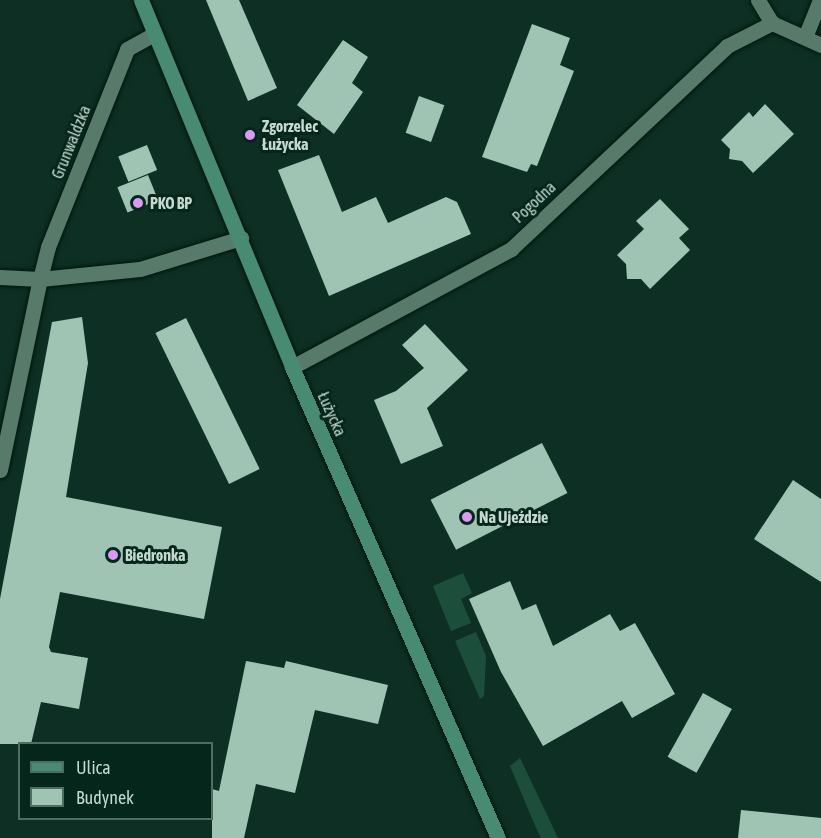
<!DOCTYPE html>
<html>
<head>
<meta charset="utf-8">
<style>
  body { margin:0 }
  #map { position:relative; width:821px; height:838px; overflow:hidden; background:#0e3024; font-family:"Asap Condensed",sans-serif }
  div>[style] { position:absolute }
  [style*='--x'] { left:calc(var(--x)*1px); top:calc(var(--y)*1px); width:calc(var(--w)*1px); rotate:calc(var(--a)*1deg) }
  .green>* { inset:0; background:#1b4f3c }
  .building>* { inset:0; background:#9fc4b4; transform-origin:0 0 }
  .roads { filter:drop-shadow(0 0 2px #00170e) drop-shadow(0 0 2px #00170e) }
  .service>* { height:15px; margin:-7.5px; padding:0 7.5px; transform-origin:7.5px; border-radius:7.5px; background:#577a6b }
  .minor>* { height:15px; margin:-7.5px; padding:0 7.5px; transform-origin:7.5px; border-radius:7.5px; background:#577a6b }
  .secondary>* { height:15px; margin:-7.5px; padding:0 7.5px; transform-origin:7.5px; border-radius:7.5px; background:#488b73 }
  .dots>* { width:16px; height:16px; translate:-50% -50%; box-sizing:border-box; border:3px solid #04261b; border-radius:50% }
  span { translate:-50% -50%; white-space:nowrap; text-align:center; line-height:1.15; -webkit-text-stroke:6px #04261b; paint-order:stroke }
  .poi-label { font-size:16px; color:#c5d8cf; font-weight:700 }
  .left { translate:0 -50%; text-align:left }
  .street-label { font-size:16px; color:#c5d8cf }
  .legend { position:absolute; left:18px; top:742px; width:195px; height:78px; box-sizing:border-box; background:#04261b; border:2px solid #516d63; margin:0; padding:8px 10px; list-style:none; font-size:18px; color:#c5d8cf }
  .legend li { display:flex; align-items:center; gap:12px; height:30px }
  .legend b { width:30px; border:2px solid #516d63 }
</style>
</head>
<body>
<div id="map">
  <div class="green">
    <i style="clip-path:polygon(463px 573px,472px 593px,461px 599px,471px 623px,451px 631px,433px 586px)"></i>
    <i style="clip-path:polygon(476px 632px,486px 656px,484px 696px,480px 699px,455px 641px)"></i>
    <i style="clip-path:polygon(520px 758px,558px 838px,541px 838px,533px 821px,510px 766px)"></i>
  </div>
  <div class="building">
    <i style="clip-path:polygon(206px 0,239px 0,277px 88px,248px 101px)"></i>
    <i style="clip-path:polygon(532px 24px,570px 38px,560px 65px,574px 71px,537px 166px,531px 164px,527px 172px,482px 157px)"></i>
    <i style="clip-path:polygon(343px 40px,368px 57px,352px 83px,363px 92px,334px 134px,297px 105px)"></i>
    <i style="left:419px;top:96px;width:27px;height:39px;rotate:20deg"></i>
    <i style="clip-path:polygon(765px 104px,794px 134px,753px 173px,742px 161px,729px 159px,730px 149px,721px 140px,749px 112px,753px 117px)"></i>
    <i style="left:147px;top:145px;width:27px;height:31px;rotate:68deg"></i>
    <i style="clip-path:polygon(319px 155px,342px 212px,376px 197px,388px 223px,446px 197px,457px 202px,471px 234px,329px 296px,278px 170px)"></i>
    <i style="left:148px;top:175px;width:27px;height:33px;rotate:68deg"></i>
    <i style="clip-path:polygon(660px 199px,689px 229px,679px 238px,690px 250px,650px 289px,641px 279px,627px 279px,626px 264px,617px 255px,644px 229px,636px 221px)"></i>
    <i style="clip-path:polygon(82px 317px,88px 363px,66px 497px,222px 527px,204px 619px,60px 592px,49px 647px,51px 652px,88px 658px,79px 709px,41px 702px,31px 744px,0 744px,0 599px,52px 322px)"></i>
    <i style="left:186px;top:318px;width:168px;height:34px;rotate:64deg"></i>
    <i style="clip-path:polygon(425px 324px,468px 370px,427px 408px,443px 446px,401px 464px,374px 400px,396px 391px,424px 368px,402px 345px)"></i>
    <i style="left:542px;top:443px;width:56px;height:125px;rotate:63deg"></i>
    <i style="clip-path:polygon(793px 480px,821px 499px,821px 582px,754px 539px)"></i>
    <i style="clip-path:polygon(510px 581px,522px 610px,536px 604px,553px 646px,610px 614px,620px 631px,635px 623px,675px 694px,632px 718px,622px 701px,543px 746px,501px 672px,469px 599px)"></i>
    <i style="clip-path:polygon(246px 661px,284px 668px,286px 661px,388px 685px,378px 724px,315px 710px,295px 793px,256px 784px,244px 838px,212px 838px,212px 789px,219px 791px)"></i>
    <i style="left:703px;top:693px;width:33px;height:73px;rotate:29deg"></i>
    <i style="clip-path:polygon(741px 810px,821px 818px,821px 838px,738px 838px)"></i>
  </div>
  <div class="roads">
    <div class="service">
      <i style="--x:0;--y:470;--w:195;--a:-78.2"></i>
    </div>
    <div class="minor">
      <i style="--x:758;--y:0;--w:27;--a:59"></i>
      <i style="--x:772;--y:23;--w:54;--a:24.2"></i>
      <i style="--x:805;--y:37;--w:40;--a:-68"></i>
      <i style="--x:0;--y:277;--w:40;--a:2.9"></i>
      <i style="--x:40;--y:279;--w:100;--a:-5.7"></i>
      <i style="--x:140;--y:269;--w:106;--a:-17.1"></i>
      <i style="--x:40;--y:279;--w:33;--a:-76"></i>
      <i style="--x:48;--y:247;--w:213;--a:-68.2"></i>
      <i style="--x:127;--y:49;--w:31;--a:-29"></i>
      <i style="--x:292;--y:367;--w:249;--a:-28.3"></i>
      <i style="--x:511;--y:249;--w:296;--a:-43.2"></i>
      <i style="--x:727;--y:46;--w:51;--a:-27.1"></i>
    </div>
    <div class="secondary">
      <i style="--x:141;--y:0;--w:397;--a:67.6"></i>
      <i style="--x:292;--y:367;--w:514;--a:66.38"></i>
    </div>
  </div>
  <div class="dots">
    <i style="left:250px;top:135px;background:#dc99f4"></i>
    <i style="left:138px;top:203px;background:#dc99f4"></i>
    <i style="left:467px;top:517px;background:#dc99f4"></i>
    <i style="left:113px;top:555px;background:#dc99f4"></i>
  </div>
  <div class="poi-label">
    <span class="left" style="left:262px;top:135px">Zgorzelec<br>Łużycka</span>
    <span class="left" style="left:150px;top:203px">PKO BP</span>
    <span class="left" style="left:479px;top:517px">Na Ujeździe</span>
    <span class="left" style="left:125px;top:555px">Biedronka</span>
  </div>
  <div class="street-label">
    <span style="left:71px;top:142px;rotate:-68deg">Grunwaldzka</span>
    <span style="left:534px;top:202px;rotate:-43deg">Pogodna</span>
    <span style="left:332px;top:414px;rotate:66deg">Łużycka</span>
  </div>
  <ul class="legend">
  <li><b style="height:8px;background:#488b73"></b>Ulica</li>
  <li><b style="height:16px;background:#9fc4b4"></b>Budynek</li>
  </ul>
</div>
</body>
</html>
